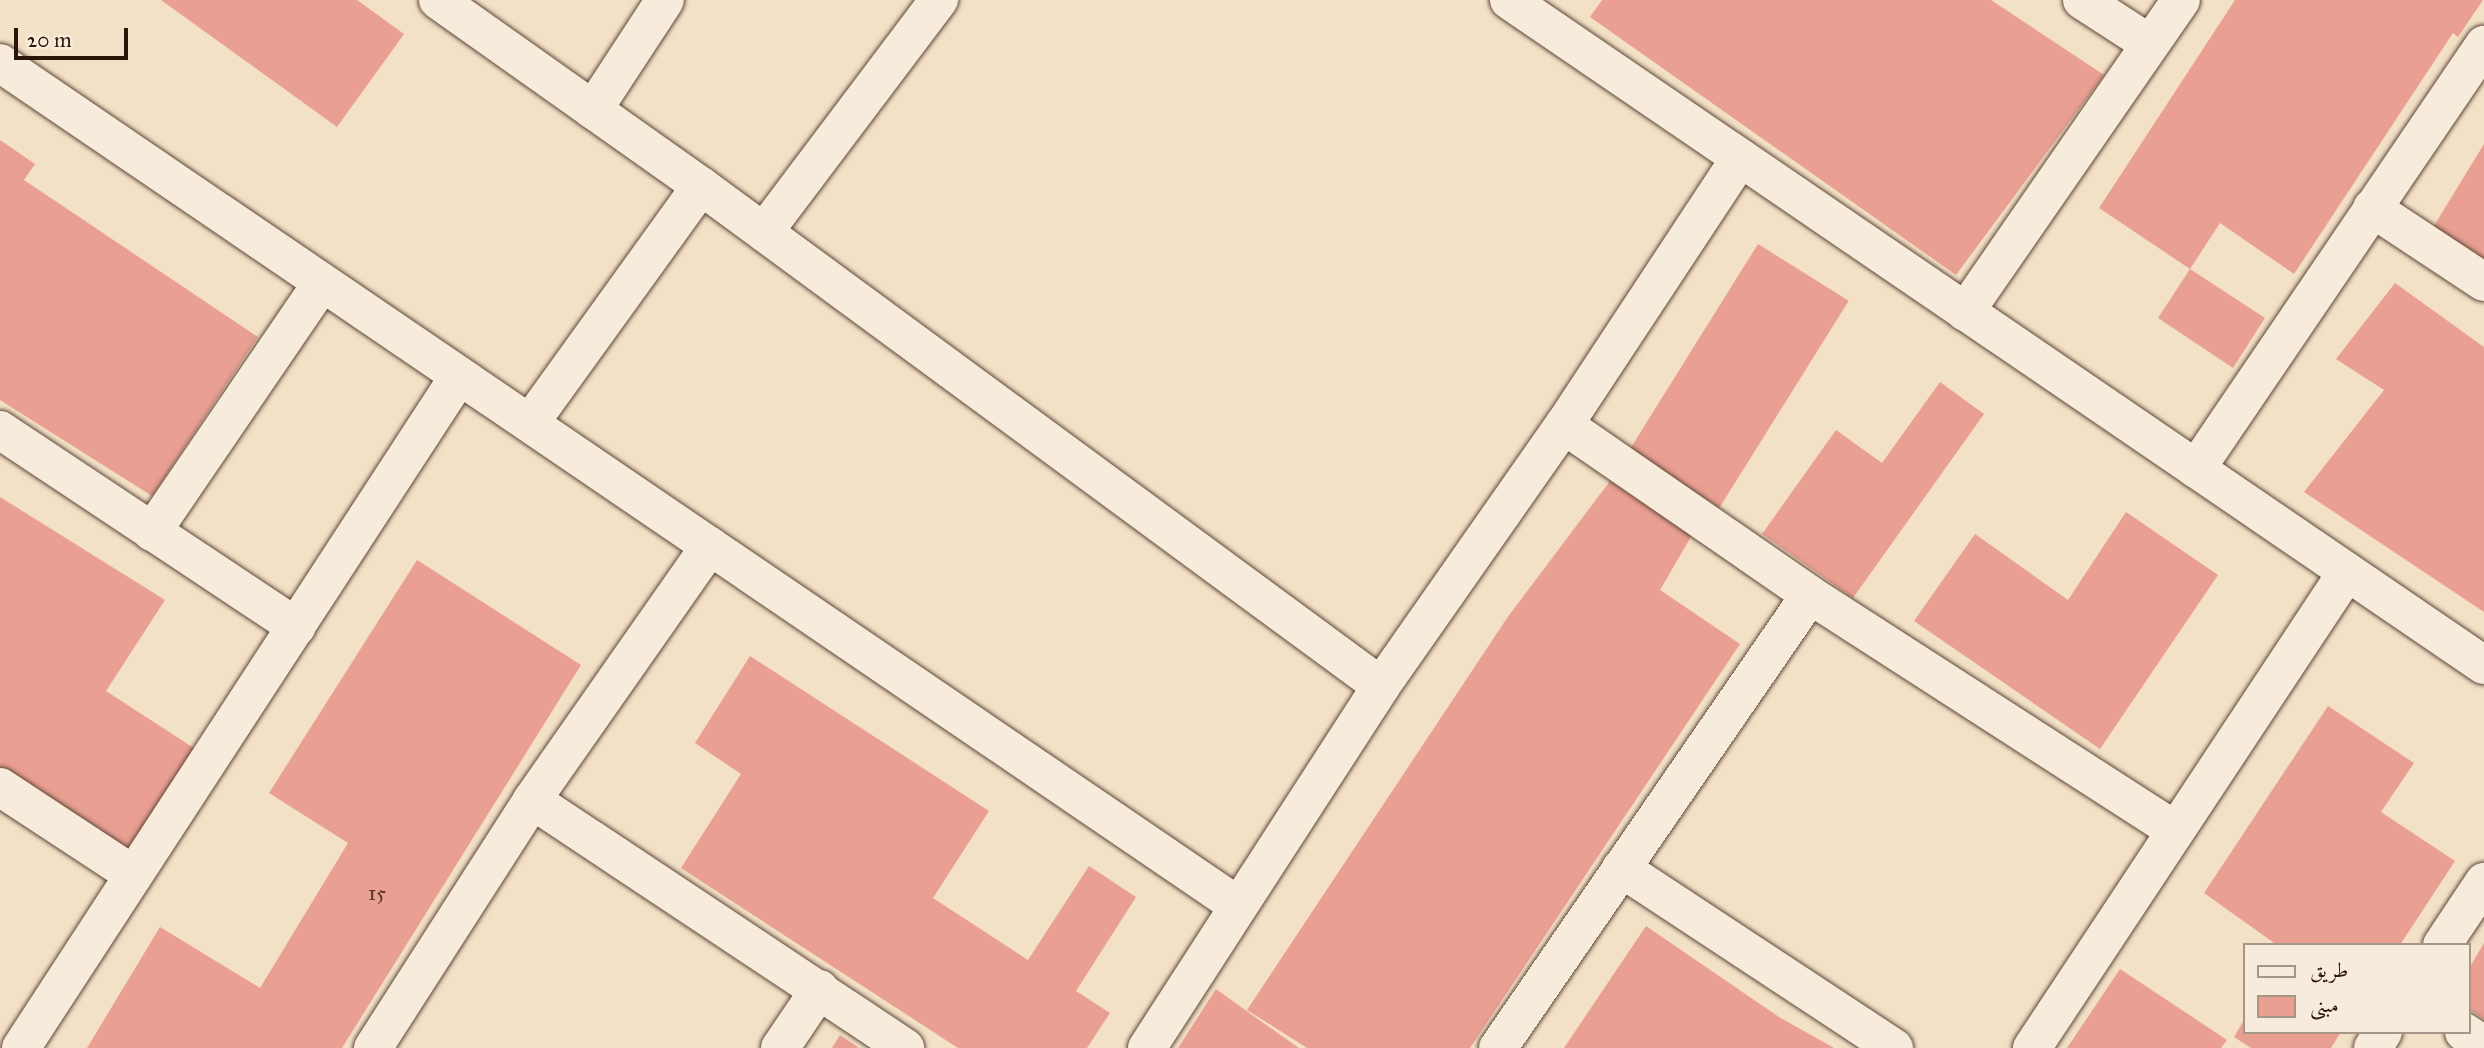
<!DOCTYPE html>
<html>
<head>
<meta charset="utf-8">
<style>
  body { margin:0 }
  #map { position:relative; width:2484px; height:1048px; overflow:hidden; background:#f3e1c7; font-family:"IM FELL Great Primer",Amiri,serif }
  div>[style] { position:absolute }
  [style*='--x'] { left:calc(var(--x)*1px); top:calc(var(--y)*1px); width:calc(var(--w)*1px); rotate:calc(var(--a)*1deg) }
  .building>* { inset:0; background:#e99f91; transform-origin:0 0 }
  .roads { filter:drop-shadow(0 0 2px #5e4738) drop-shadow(0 0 2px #5e4738) }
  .minor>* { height:38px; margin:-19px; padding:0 19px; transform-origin:19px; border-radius:19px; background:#f7ecdb }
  span { translate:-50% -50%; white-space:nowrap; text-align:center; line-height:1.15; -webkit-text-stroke:5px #f7ecdb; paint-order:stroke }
  .number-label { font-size:21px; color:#5c372b }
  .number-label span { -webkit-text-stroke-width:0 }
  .legend { position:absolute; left:2243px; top:943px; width:228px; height:91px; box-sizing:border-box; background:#f7ecdb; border:2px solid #a69687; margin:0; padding:9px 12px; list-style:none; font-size:21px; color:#2d1409 }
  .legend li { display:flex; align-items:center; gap:14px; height:35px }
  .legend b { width:35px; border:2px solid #a69687 }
  .scale { position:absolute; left:14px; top:28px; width:114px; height:32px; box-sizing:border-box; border:4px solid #2d1409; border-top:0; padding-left:9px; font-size:21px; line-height:24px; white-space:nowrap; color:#2d1409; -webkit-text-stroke:5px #f7ecdb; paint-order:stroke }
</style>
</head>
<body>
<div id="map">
  <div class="building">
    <i style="clip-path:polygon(161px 0,357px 0,404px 34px,337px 127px)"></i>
    <i style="clip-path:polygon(1602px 0,1991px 0,2104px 75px,1956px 275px,1590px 17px)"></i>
    <i style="clip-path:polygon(2235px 0,2483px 0,2458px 37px,2453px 33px,2294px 274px,2220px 223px,2190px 269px,2265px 318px,2233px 368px,2158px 318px,2190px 269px,2099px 208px)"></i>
    <i style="clip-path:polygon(0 140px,35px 164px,24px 180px,258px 337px,152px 496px,0 400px)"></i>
    <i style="clip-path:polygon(2484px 144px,2484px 268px,2429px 234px)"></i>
    <i style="left:1758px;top:244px;width:107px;height:244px;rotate:32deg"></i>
    <i style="clip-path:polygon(2395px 283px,2484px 347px,2484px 612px,2304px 492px,2384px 390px,2336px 359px)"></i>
    <i style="clip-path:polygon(1940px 382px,1984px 414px,1853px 598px,1762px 534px,1836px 430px,1882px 463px)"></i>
    <i style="clip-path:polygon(1610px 481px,1692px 535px,1660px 590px,1740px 644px,1470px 1048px,1307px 1048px,1247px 1010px,1507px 618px)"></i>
    <i style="clip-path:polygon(0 497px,165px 600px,106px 691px,200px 752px,131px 858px,0 773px)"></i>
    <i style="clip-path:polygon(2126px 512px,2218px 575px,2100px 749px,1914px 621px,1975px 534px,2068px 600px)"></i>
    <i style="clip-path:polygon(417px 560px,581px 665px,342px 1048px,87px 1048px,160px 927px,260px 988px,348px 843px,269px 793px)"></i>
    <i style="clip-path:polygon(750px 656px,989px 811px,933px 898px,1028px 960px,1089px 866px,1136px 897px,1076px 991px,1110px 1013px,1087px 1048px,958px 1048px,681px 868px,741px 774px,695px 743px)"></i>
    <i style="clip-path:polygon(2328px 706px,2414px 763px,2381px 812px,2455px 861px,2400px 945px,2277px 945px,2204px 893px)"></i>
    <i style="clip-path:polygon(1646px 926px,1779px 1017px,1834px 1048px,1564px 1048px)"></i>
    <i style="clip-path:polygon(2484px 943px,2484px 1019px,2468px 1009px,2468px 970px)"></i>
    <i style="clip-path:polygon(2120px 969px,2227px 1040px,2221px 1048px,2067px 1048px)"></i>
    <i style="clip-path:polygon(1216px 989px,1248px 1012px,1299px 1048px,1178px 1048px)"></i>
    <i style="clip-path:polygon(2244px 1020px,2244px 1032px,2341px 1032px,2331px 1048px,2251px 1048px,2234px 1037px)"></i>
    <i style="clip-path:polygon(840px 1035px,859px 1048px,832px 1048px)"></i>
  </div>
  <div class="roads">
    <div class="minor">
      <i style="--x:438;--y:0;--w:322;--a:35.3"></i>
      <i style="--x:701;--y:186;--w:844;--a:36.33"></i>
      <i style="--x:1509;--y:0;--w:1180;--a:34.3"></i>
      <i style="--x:2082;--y:0;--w:81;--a:32.9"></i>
      <i style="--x:0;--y:63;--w:1496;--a:34.24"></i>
      <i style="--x:593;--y:110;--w:131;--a:-56.8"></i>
      <i style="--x:2372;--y:208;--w:134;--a:33.5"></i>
      <i style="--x:764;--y:232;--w:291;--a:-53"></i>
      <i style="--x:1965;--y:312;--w:379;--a:-55.3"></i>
      <i style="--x:530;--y:423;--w:292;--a:-54.2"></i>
      <i style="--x:1564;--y:425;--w:299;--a:34.6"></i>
      <i style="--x:1810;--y:595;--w:432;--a:32.8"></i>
      <i style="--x:0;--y:430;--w:356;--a:33.6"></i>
      <i style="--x:2196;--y:469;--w:513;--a:-55.81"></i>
      <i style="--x:152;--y:532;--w:301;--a:-55.7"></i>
      <i style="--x:0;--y:787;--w:160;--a:33.3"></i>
      <i style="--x:532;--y:800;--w:448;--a:33.6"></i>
      <i style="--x:1621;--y:868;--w:327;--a:33.4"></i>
      <i style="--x:2442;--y:945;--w:76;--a:-56.3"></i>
      <i style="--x:2464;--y:1032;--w:24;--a:33"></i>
      <i style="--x:21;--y:1048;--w:802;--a:-56.9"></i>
      <i style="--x:373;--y:1048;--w:295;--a:-57.3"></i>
      <i style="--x:532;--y:800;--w:310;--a:-55"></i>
      <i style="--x:780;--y:1048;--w:71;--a:-55.9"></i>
      <i style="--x:1147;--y:1048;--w:431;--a:-57.1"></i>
      <i style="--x:1381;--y:686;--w:319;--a:-55"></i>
      <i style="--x:1564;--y:425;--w:320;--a:-56.6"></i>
      <i style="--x:1498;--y:1048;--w:550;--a:-55.44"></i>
      <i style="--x:2032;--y:1048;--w:571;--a:-56.5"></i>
      <i style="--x:2373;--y:1048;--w:19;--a:-58"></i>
    </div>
  </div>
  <div class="number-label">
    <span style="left:377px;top:893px">15</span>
  </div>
  <ul class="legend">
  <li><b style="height:9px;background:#f7ecdb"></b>طريق</li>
  <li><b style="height:19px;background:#e99f91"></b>مبنى</li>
  </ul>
  <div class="scale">20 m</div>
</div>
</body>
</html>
